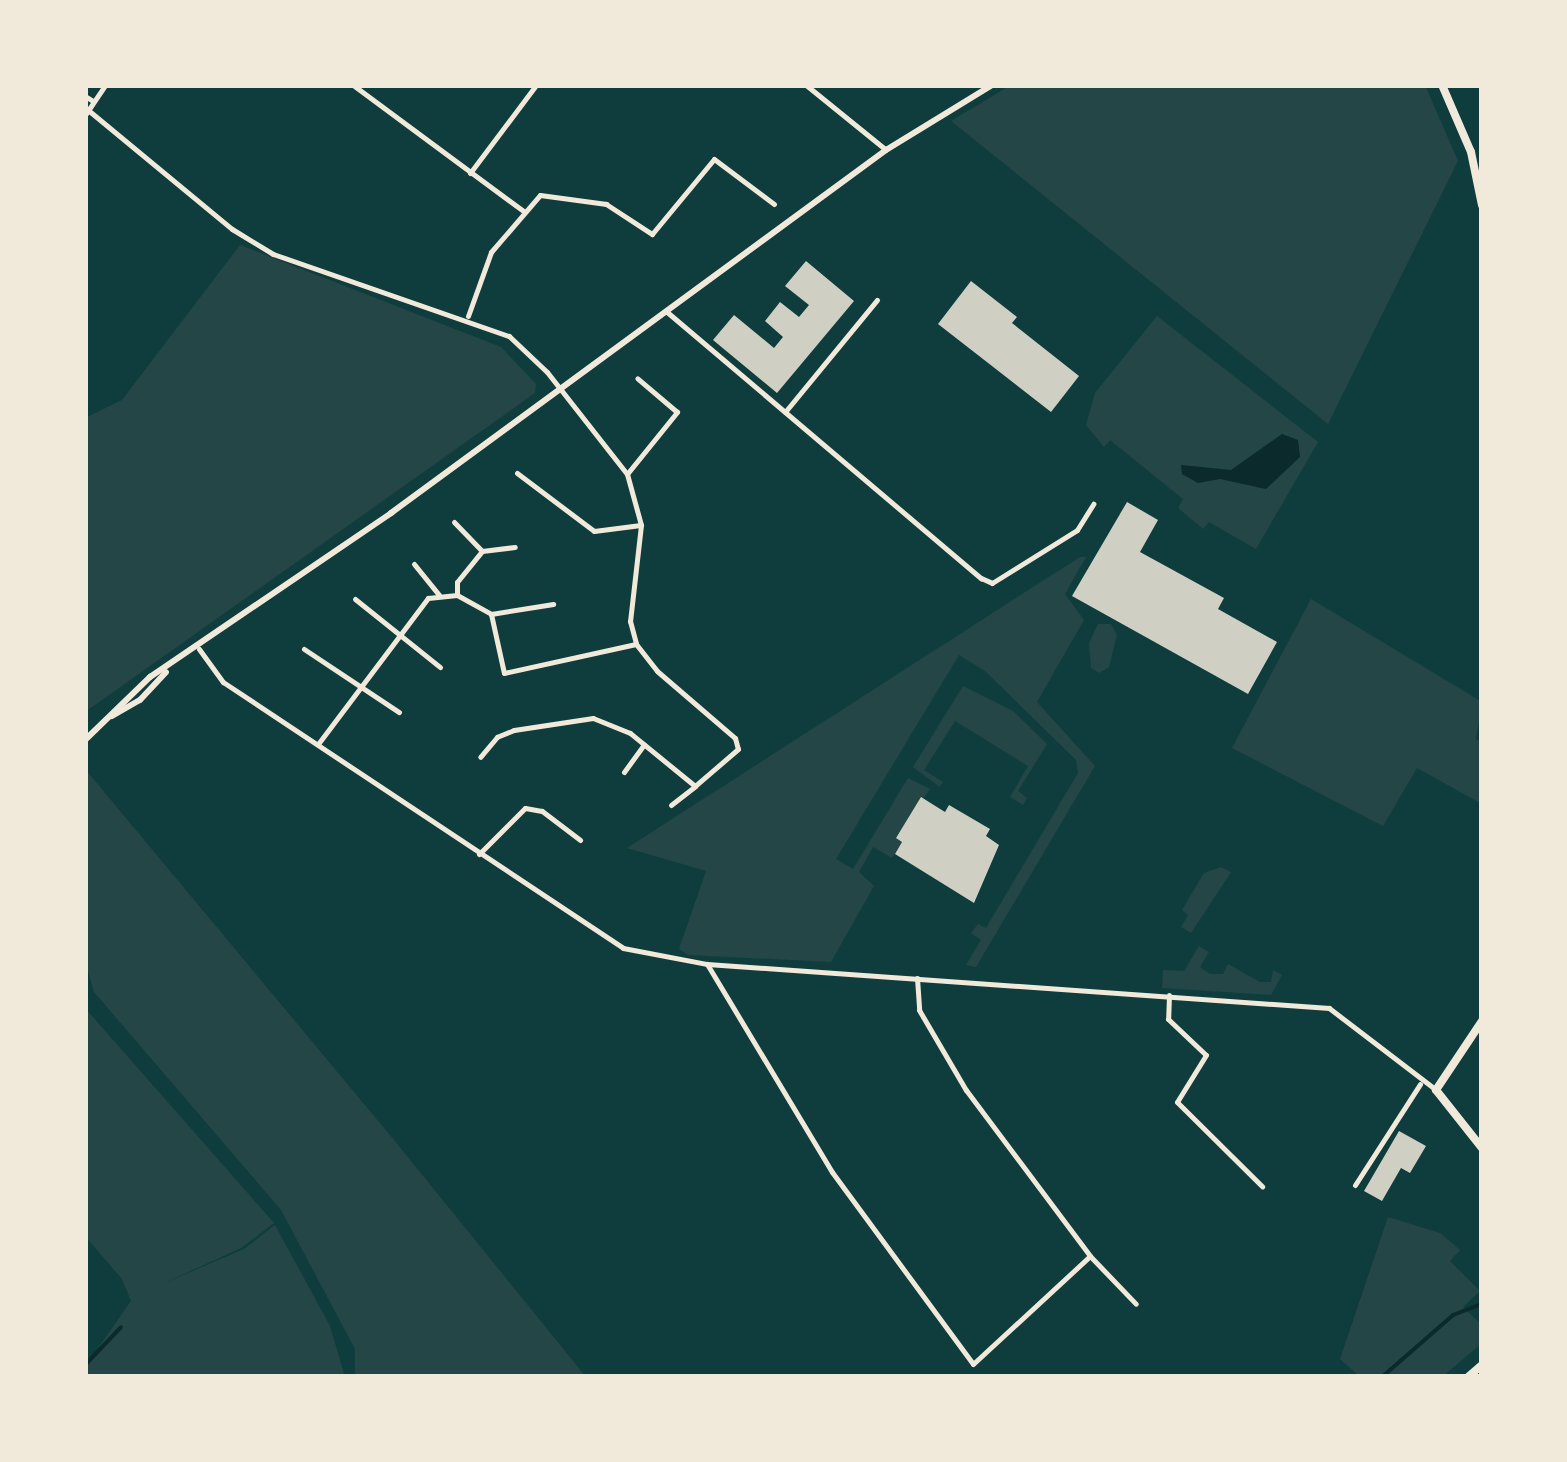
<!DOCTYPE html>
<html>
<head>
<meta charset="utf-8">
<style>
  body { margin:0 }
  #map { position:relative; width:1567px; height:1462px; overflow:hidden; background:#0f3d3e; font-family:Merriweather,serif }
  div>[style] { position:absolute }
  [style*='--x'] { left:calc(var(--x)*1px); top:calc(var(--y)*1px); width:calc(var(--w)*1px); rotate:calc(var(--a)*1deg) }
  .green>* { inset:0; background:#244646 }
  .water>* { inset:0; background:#0a2a2b }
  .stream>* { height:4px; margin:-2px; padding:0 2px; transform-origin:2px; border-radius:2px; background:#0a2a2b }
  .building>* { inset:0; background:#cfcfc3 }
  .minor>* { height:5px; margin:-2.5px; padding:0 2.5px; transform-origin:2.5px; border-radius:2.5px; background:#f1e9da }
  .tertiary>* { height:6px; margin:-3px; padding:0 3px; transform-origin:3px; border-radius:3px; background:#f1e9da }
  .secondary>* { height:8px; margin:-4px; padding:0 4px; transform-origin:4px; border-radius:4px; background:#f1e9da }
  span { translate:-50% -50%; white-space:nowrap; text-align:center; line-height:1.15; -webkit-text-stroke:8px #f1e9da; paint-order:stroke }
  .frame { position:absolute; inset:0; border:88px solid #f1e9da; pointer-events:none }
</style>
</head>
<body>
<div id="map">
  <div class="green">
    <i style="clip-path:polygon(1011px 85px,1425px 85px,1458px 161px,1328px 424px,951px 121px)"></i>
    <i style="clip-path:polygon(240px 245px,501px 347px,536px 384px,535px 393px,85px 712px,85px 418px,122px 400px)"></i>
    <i style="clip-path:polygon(1157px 316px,1318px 442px,1256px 549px,1209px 522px,1203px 529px,1178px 508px,1183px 499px,1110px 440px,1104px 447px,1086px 425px,1095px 393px)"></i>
    <i style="clip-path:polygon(1080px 557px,1086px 557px,1065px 594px,1084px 620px,1037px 702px,1095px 766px,976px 967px,966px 965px,981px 940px,971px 933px,978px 924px,986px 928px,1078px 773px,1076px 760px,985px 671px,959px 655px,836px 859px,853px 869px,908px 778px,930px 789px,896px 837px,902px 842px,892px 858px,873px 847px,859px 872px,874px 886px,831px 962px,688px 955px,679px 949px,706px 871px,627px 848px)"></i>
    <i style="clip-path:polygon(1311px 599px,1482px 702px,1476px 739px,1482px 743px,1482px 804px,1417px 768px,1383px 826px,1232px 748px)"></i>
    <i style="clip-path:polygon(1098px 624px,1111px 624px,1117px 635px,1109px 667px,1099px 673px,1091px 668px,1089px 643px)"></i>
    <i style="clip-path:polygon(963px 686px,1013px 711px,1047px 744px,1018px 791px,1027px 798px,1023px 805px,1010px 797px,1028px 766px,955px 721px,924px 770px,943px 782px,940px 787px,913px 767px)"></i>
    <i style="clip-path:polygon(85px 769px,394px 1140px,586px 1377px,355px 1377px,355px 1349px,281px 1210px,94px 992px,85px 961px)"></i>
    <i style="clip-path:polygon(1221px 867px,1231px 872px,1191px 933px,1181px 927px,1188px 915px,1182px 910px,1204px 873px)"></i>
    <i style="clip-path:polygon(1199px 946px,1209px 952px,1200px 967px,1210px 974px,1223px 974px,1228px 964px,1260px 982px,1271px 982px,1273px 970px,1282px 975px,1271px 995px,1162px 988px,1163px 970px,1184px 971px)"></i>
    <i style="clip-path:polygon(85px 1008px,274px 1223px,241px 1248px,160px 1285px,244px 1249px,275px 1225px,330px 1326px,345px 1377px,85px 1377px,85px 1367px,131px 1301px,122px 1279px,85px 1236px)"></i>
    <i style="clip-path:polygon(1388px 1217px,1440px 1233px,1460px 1250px,1450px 1261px,1480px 1291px,1463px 1307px,1482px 1325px,1482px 1343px,1442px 1377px,1360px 1377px,1340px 1359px)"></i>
  </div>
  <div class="water">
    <i style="clip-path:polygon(1282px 434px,1298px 440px,1300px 457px,1266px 489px,1220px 479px,1198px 483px,1182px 474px,1181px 465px,1231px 470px)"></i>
  </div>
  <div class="stream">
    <i style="--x:85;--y:1365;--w:52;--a:-46.5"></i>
    <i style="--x:1382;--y:1377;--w:94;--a:-41.1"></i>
    <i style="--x:1453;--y:1315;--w:31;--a:-21"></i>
  </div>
  <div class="building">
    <i style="clip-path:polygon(806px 261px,854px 301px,777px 393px,713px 340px,734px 315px,774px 348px,783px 337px,765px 321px,780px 302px,799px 317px,809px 305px,785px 286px)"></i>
    <i style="clip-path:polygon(971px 281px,1017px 317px,1012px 323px,1079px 376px,1051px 412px,938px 324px)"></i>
    <i style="clip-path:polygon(1127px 502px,1158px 520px,1140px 552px,1224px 598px,1218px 609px,1277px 642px,1248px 694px,1072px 596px)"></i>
    <i style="clip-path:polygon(921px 797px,945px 812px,949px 805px,990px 829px,986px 836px,999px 845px,974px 903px,895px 854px,902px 842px,896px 838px)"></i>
    <i style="clip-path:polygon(1399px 1131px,1426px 1146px,1410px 1173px,1401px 1168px,1382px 1201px,1364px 1191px)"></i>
  </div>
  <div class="minor">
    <i style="--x:353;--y:85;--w:212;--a:36.5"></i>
    <i style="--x:806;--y:85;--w:102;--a:39"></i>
    <i style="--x:85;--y:96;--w:9;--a:32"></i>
    <i style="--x:88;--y:110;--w:187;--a:39.6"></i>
    <i style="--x:232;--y:229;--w:48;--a:31.4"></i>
    <i style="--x:273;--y:254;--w:250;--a:19.2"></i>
    <i style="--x:509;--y:336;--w:52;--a:43.5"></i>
    <i style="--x:547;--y:372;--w:130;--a:51.9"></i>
    <i style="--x:627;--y:474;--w:53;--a:74.6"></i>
    <i style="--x:641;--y:525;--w:97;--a:96.5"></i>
    <i style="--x:630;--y:621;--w:24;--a:75"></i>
    <i style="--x:636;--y:644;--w:34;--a:52"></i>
    <i style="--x:657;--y:671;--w:103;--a:40.7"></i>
    <i style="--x:735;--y:738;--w:11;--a:75"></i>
    <i style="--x:738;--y:749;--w:57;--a:139.3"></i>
    <i style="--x:695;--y:786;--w:84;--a:-140.8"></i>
    <i style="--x:630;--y:733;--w:40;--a:-158"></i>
    <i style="--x:593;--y:718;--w:80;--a:171.4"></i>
    <i style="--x:514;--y:730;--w:18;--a:158"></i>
    <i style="--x:497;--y:737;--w:26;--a:130"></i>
    <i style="--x:85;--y:115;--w:36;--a:-56"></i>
    <i style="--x:470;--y:173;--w:110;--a:-53.1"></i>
    <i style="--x:667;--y:312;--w:412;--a:40.3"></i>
    <i style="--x:981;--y:578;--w:12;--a:24"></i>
    <i style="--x:992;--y:583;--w:100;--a:-31.9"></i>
    <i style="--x:1077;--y:530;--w:31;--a:-58"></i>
    <i style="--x:468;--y:316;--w:68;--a:-70.2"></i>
    <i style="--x:491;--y:252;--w:75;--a:-49.3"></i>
    <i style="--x:540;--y:195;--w:67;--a:7.8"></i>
    <i style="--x:606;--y:204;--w:55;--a:33.1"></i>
    <i style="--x:652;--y:234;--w:97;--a:-50.4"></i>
    <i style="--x:714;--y:159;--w:75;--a:36.9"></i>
    <i style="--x:785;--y:412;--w:145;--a:-50.6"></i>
    <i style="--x:517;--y:473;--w:96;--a:37"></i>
    <i style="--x:594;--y:531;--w:47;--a:-7.3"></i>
    <i style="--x:627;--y:474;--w:80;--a:-51.1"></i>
    <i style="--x:677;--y:412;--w:52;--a:-139.6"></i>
    <i style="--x:454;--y:522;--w:40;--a:46"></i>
    <i style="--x:414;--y:564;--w:40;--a:51"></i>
    <i style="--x:457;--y:595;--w:13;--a:-90"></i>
    <i style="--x:457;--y:582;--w:40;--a:-51"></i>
    <i style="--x:482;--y:551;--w:33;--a:-7"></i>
    <i style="--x:355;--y:599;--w:109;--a:38.7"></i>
    <i style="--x:491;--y:614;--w:63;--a:-9.2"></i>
    <i style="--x:199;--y:649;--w:41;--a:54"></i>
    <i style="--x:223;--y:682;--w:480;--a:33.6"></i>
    <i style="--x:623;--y:948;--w:86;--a:10.8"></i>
    <i style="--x:707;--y:964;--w:624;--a:4.05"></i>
    <i style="--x:1329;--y:1008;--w:133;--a:37.4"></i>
    <i style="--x:304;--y:649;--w:114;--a:33.6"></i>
    <i style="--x:318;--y:744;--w:183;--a:-53"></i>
    <i style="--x:428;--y:598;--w:29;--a:-6"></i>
    <i style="--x:457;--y:595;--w:39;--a:29"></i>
    <i style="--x:491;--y:614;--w:60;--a:77.6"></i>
    <i style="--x:504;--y:673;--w:135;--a:-12.4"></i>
    <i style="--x:624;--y:772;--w:34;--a:-54"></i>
    <i style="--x:671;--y:805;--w:31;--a:-38"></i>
    <i style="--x:479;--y:854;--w:65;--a:-45"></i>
    <i style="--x:525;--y:808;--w:17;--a:10"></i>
    <i style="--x:542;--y:811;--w:48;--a:37.3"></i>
    <i style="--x:707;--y:964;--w:243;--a:59"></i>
    <i style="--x:832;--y:1172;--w:238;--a:53.7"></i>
    <i style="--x:973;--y:1364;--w:159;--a:-42.7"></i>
    <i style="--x:917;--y:978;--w:32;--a:86"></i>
    <i style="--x:919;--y:1010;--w:93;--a:59.6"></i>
    <i style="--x:966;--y:1090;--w:207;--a:53.2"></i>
    <i style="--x:1090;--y:1256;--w:66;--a:46.2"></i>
    <i style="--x:1169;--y:995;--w:24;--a:92"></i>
    <i style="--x:1168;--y:1019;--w:52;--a:43.5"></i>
    <i style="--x:1206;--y:1055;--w:55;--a:121.7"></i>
    <i style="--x:1177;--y:1102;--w:120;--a:44.7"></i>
    <i style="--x:1355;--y:1185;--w:120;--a:-57.2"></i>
  </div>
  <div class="tertiary">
    <i style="--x:112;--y:716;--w:32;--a:-30"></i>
    <i style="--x:140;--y:700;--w:38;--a:-47"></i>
    <i style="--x:85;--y:740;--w:91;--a:-44.1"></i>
    <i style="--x:150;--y:677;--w:292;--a:-34.2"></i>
    <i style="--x:391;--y:513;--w:614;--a:-36.25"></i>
    <i style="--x:886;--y:150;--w:124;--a:-31.5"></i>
  </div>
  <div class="secondary">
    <i style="--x:1442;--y:85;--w:73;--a:66.6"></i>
    <i style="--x:1471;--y:152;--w:54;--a:78.3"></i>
    <i style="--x:1482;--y:1021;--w:83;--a:123.7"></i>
    <i style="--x:1436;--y:1090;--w:74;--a:51.6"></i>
    <i style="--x:1468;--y:1377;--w:18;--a:-41"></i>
  </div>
  <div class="frame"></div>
</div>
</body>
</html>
